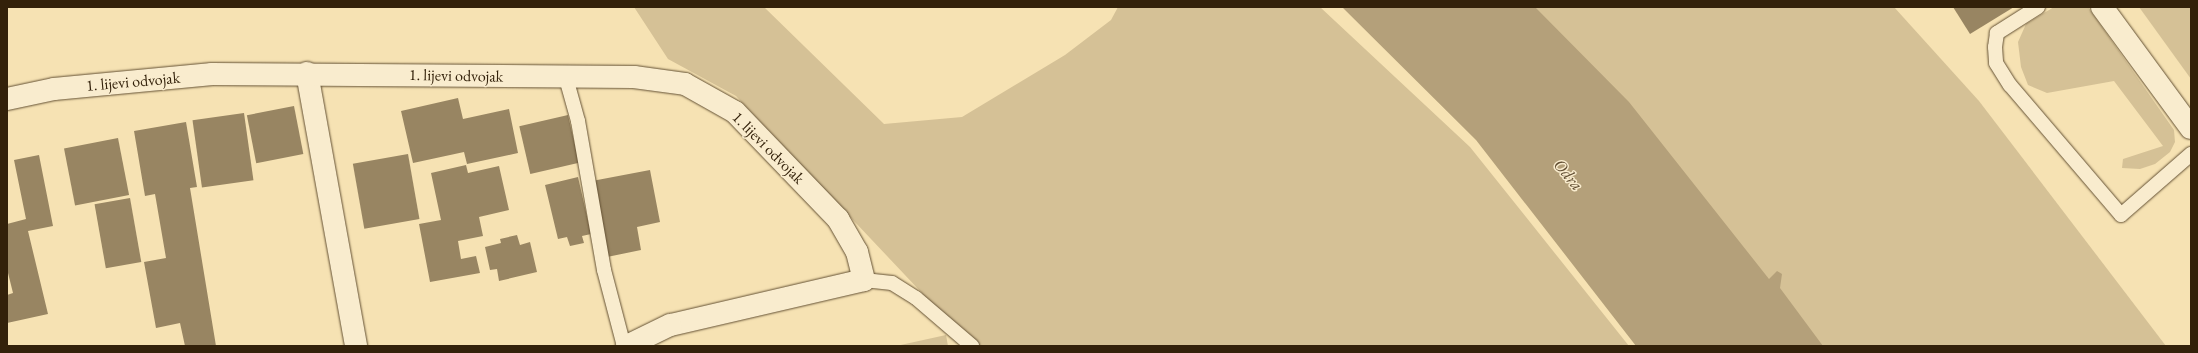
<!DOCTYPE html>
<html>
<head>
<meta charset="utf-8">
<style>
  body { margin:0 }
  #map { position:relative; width:2198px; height:353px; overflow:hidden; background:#f6e2b3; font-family:"EB Garamond",serif }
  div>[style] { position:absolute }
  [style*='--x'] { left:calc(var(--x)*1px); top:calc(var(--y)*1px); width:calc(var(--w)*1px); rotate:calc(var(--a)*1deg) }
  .green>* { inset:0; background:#d5c196 }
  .water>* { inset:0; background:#b4a07a }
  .building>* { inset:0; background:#988562; transform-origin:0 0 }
  .roads { filter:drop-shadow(0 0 1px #645134) drop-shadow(0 0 1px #645134) }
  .service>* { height:14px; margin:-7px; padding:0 7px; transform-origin:7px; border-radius:7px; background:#f9ecce }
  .minor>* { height:22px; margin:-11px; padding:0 11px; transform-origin:11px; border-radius:11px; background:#f9ecce }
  span { translate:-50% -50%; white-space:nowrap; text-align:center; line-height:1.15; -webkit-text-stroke:3px #f9ecce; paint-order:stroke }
  .street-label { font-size:16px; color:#33210a }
  .water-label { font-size:17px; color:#604d31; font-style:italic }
  .frame { position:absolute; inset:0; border:8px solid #33210a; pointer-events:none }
</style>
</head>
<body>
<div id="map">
  <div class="green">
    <i style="clip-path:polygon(634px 7px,764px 7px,884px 124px,962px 117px,1065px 55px,1111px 20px,1118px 7px,1320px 7px,1470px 147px,1629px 346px,972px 346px,736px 96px,668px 59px)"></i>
    <i style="clip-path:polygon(1521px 7px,1894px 7px,1979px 101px,2166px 346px,1793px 346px)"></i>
    <i style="clip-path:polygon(2054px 7px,2088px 7px,2174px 130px,2175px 142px,2170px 152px,2155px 164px,2140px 169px,2122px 168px,2123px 159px,2163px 146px,2114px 81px,2047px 93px,2028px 85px,2021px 67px,2018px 42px,2026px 24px)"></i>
    <i style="clip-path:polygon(2139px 7px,2191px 7px,2191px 79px)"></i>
    <i style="clip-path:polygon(946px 335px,948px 346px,896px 346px)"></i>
  </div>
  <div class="water">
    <i style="clip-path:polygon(1342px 7px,1535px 7px,1629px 102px,1769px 279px,1777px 271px,1782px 274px,1780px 288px,1823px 346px,1636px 346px,1476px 140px)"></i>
  </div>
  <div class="building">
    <i style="clip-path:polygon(1953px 7px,2014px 7px,1970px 34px)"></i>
    <i style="clip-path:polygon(458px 98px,463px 119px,509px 109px,518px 153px,467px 164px,464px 152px,413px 163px,401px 111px)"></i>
    <i style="left:294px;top:106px;width:49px;height:48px;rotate:79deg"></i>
    <i style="left:244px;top:113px;width:68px;height:52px;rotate:82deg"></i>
    <i style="left:568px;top:115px;width:49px;height:50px;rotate:77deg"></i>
    <i style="clip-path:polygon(186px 122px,197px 187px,190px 188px,216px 346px,185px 346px,180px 323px,156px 328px,144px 262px,166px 258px,155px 194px,145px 196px,134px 131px)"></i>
    <i style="left:118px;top:138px;width:58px;height:55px;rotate:79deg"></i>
    <i style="left:408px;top:154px;width:66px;height:56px;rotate:80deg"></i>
    <i style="clip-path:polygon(39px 155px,53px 226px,28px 231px,48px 314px,7px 323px,7px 295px,13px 293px,7px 269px,7px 224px,26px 219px,14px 160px)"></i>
    <i style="clip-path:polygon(466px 165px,468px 173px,499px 166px,509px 210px,479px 217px,483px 236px,458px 241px,461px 259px,476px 256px,480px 273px,430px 282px,419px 224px,441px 220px,431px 173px)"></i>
    <i style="clip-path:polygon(650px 170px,660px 222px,637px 227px,641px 250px,607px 257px,592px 181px)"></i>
    <i style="clip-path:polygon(578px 177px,591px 234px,582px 236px,584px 243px,570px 246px,567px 237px,558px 239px,545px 185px)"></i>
    <i style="left:130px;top:198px;width:65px;height:36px;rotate:80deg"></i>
    <i style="clip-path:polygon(517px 235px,520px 245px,530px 242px,537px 272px,499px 281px,497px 269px,490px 270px,485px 247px,501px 243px,500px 239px)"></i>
  </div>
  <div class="roads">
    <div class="service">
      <i style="--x:2038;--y:7;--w:49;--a:147.6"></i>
      <i style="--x:1997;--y:33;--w:14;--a:98"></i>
      <i style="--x:1995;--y:47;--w:16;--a:86"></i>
      <i style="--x:1996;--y:63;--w:26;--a:58"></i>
      <i style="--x:2010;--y:85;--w:171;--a:49.5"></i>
      <i style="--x:2121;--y:215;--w:93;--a:-41.1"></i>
      <i style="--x:566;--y:78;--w:45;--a:74.4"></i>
      <i style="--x:578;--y:121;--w:151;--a:80.1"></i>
      <i style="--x:604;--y:270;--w:79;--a:75.3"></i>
      <i style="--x:864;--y:280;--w:28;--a:6"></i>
      <i style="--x:892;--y:283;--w:28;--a:32"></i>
      <i style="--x:916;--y:298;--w:74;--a:40.6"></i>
    </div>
    <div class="minor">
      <i style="--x:2102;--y:7;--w:150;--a:53.7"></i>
      <i style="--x:307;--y:73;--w:277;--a:79.8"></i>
      <i style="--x:7;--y:99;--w:48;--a:-12"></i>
      <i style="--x:54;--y:89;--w:159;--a:-5.4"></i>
      <i style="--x:212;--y:74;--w:422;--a:0.4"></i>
      <i style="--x:634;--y:77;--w:51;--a:7.8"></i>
      <i style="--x:685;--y:84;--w:57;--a:29.2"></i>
      <i style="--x:735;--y:112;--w:149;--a:46.1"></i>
      <i style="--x:838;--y:219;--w:38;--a:60"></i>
      <i style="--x:857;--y:252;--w:29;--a:76"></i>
      <i style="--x:864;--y:280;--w:199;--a:166.9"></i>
      <i style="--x:670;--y:325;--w:48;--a:154"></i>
    </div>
  </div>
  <div class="street-label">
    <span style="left:456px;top:76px;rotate:1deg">1. lijevi odvojak</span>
    <span style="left:133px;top:82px;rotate:-5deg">1. lijevi odvojak</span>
    <span style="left:768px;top:148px;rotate:45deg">1. lijevi odvojak</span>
  </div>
  <div class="water-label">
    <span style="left:1568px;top:175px;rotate:50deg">Odra</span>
  </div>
  <div class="frame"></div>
</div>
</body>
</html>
